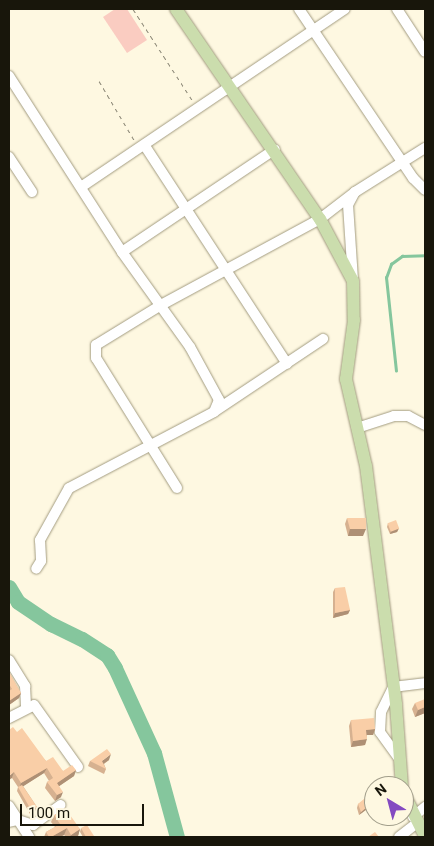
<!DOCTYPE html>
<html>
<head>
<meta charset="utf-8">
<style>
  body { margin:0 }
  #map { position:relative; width:434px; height:846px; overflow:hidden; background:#fef8e1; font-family:Roboto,sans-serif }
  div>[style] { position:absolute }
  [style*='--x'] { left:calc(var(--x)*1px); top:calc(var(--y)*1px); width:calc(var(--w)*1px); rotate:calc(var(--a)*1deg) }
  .green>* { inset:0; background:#faccc1 }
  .stream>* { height:2.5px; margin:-1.25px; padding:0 1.25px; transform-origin:1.25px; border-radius:1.25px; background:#85c69d }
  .river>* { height:15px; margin:-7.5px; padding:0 7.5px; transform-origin:7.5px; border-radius:7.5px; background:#85c69d }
  .path>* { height:1px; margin-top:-0.5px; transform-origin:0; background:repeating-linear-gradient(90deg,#898574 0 4px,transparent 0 8px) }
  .roads { filter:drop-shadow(0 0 1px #a39c81) drop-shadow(0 0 1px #a39c81) }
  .minor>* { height:10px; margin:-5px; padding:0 5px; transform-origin:5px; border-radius:5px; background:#fff }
  .major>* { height:12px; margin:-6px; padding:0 6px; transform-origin:6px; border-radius:6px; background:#cbddad }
  .wall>* { inset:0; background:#d6b190 }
  .shaded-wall>* { inset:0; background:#ae9075 }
  .building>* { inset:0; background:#f9cea7; transform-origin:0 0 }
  span { translate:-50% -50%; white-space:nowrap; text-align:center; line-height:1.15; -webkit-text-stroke:4px #fef8e1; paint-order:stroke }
  .frame { position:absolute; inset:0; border:10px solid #18160b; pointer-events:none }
  .north { position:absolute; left:364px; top:776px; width:50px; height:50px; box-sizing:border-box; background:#fef8e1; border:1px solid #a29e8b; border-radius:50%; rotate:323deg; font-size:14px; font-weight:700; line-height:20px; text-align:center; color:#18160b }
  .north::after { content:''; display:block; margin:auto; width:18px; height:22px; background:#844ac1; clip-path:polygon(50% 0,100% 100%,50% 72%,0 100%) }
  .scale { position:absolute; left:20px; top:804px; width:124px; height:22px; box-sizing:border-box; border:2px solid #18160b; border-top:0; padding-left:6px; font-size:15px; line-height:18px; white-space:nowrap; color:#18160b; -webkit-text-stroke:4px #fef8e1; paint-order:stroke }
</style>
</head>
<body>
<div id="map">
  <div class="green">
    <i style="clip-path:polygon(115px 9px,127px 9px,147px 40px,127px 53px,103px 17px)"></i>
  </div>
  <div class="stream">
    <i style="--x:396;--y:371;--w:94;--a:-96.1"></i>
    <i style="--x:386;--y:278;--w:15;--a:-70"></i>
    <i style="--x:391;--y:264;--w:14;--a:-36"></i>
    <i style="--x:402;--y:256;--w:23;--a:-2"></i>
  </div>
  <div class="river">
    <i style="--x:9;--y:587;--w:17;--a:59"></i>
    <i style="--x:18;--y:602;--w:40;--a:34"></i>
    <i style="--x:51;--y:624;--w:34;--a:26"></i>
    <i style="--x:82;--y:639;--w:30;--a:33"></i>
    <i style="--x:107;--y:655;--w:15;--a:58"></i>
    <i style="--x:115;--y:668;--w:94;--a:65.4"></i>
    <i style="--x:154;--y:753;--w:87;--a:74.7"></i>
  </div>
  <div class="path">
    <i style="--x:133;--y:9;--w:108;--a:57"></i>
    <i style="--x:99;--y:81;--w:69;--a:59.3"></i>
  </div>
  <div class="roads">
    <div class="minor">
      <i style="--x:299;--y:9;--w:204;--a:56"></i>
      <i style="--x:413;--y:178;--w:17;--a:45"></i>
      <i style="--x:397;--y:9;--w:51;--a:56.9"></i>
      <i style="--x:9;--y:76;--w:209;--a:57.3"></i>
      <i style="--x:122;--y:252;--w:117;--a:54.4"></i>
      <i style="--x:190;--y:347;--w:60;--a:61.3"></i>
      <i style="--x:219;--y:400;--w:13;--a:113"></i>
      <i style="--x:214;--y:412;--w:164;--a:152.3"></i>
      <i style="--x:69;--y:488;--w:60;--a:119.1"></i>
      <i style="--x:40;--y:540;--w:21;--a:87"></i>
      <i style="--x:41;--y:561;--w:9;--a:122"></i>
      <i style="--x:145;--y:146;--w:260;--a:56.9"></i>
      <i style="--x:9;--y:157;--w:42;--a:56.7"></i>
      <i style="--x:81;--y:187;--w:318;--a:-34"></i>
      <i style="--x:122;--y:252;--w:184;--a:-33.9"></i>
      <i style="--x:353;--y:280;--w:75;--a:-93.8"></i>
      <i style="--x:348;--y:205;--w:15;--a:-62"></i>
      <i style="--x:355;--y:192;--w:83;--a:-32.2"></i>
      <i style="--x:215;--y:411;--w:130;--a:-33.7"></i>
      <i style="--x:357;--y:428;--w:39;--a:-18"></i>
      <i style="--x:394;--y:416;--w:14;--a:0"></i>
      <i style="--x:408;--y:416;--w:19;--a:28"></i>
      <i style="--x:177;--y:488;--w:153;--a:-121.9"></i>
      <i style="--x:96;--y:358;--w:13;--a:-90"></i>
      <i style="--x:96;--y:345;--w:76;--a:-31.6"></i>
      <i style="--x:161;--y:305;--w:181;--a:-28.4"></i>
      <i style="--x:320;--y:219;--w:44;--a:-37.6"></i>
      <i style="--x:9;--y:660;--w:31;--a:58"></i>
      <i style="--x:25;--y:686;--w:22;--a:87"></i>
      <i style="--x:9;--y:718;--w:28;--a:-27"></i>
      <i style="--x:34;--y:705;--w:76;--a:54.6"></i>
      <i style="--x:398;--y:757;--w:31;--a:-126"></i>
      <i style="--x:380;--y:732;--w:20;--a:-87"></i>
      <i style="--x:381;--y:712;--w:28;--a:-64"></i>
      <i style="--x:393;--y:687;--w:32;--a:-7"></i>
      <i style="--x:9;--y:806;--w:37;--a:57"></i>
      <i style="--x:413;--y:817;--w:16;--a:-40"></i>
      <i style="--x:9;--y:822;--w:9;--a:-13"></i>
      <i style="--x:18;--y:820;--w:16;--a:18"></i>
      <i style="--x:33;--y:825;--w:34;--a:-36"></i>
      <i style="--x:399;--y:837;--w:23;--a:-38"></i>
    </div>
    <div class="major">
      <i style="--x:176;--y:9;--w:255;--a:55.6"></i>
      <i style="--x:320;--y:219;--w:70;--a:62"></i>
      <i style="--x:353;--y:281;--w:39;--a:89"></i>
      <i style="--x:354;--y:320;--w:60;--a:97.7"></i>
      <i style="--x:346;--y:379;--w:89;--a:77.1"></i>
      <i style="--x:366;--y:466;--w:241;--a:82.8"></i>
      <i style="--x:396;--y:705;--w:81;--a:85.8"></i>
      <i style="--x:404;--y:794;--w:47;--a:63.4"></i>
    </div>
  </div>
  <div class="wall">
    <i style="clip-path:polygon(347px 518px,363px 536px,348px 536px,345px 524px)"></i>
    <i style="clip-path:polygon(388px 523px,399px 528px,397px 532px,390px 534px,387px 527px)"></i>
    <i style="clip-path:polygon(335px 588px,350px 610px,348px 614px,333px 618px,333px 592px)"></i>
    <i style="clip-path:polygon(9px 672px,21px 693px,19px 698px,9px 705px)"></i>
    <i style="clip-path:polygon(415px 703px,425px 707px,425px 713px,415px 717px,412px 709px)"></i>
    <i style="clip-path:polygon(351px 720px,375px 729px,373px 735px,367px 735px,365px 745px,351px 747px,349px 726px)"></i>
    <i style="clip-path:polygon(17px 732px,46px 761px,63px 771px,76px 770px,74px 776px,59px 786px,61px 797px,55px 801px,45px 788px,47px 782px,49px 781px,44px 773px,23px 786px,37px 807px,36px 810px,30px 814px,17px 791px,18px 787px,12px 778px)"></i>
    <i style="clip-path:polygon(109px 760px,104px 764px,106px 769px,104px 774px,88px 766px,90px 761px)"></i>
    <i style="clip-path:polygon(374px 795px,374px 804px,359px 815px,357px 808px,358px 804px)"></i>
    <i style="clip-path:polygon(54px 815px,80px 829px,78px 836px,75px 837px,66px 837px,64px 835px,60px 837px,44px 837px,46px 832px,55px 827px,51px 822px)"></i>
    <i style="clip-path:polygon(81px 828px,93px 837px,83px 837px,80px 832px)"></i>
  </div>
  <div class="shaded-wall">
    <i style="clip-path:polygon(399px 528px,397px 532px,390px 534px,391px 531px)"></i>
    <i style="clip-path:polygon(350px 529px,366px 529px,363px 536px,348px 536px)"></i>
    <i style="clip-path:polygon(350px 610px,348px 614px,333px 618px,335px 613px)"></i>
    <i style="clip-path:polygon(21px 693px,19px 698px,9px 705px,9px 701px)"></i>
    <i style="clip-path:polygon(425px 707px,425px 713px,415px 717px,418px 710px)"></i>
    <i style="clip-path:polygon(375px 729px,373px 735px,364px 735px,366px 730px)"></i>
    <i style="clip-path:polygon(367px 739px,365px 745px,351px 747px,353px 741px)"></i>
    <i style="clip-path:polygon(111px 754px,109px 760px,100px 766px,102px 761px)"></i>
    <i style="clip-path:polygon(47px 768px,44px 773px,19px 789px,21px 783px)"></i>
    <i style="clip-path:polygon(76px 770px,74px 776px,55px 789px,57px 783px)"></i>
    <i style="clip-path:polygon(14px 772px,12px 778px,9px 780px,9px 776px)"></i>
    <i style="clip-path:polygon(63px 792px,61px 797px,55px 801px,57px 795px)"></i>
    <i style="clip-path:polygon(374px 801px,374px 804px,359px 815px,361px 812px)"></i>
    <i style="clip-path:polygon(37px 807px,36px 810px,30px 814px,31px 810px)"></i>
    <i style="clip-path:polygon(67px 828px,64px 835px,60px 837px,51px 837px)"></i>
    <i style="clip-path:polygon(80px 829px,78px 836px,75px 837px,70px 837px,71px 835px)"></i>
  </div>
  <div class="building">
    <i style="clip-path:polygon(347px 518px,366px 518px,366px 529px,350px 529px)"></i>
    <i style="left:396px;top:520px;width:9px;height:9px;rotate:69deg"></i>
    <i style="clip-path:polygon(345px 587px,350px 610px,335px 613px,335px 588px)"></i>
    <i style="clip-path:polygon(9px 672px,21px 693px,9px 701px,9px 691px,12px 689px,9px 684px)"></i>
    <i style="clip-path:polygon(425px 699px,425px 707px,418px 710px,415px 703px)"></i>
    <i style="clip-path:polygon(374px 718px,375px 729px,366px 730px,367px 739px,353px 741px,351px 720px)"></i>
    <i style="clip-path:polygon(13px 727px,17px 732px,22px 728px,46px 761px,53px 757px,63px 771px,72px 765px,76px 770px,57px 783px,63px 792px,57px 795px,47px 782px,53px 778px,47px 768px,21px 783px,14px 772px,9px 776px,9px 730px)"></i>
    <i style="clip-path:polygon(107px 749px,111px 754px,102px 761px,106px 769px,90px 761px)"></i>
    <i style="clip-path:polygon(22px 785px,37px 807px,31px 810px,18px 787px)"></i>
    <i style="clip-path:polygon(371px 793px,373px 796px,374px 795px,374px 801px,361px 812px,358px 804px)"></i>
    <i style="clip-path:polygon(65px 808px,80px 829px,71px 835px,67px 828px,51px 837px,49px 837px,46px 832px,60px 824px,54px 815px)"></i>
    <i style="clip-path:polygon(87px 825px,94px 836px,91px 837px,86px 837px,81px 828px)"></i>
    <i style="clip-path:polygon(375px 832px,379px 837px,368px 837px)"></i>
  </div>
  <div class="frame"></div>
  <div class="north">N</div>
  <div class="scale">100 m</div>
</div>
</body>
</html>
